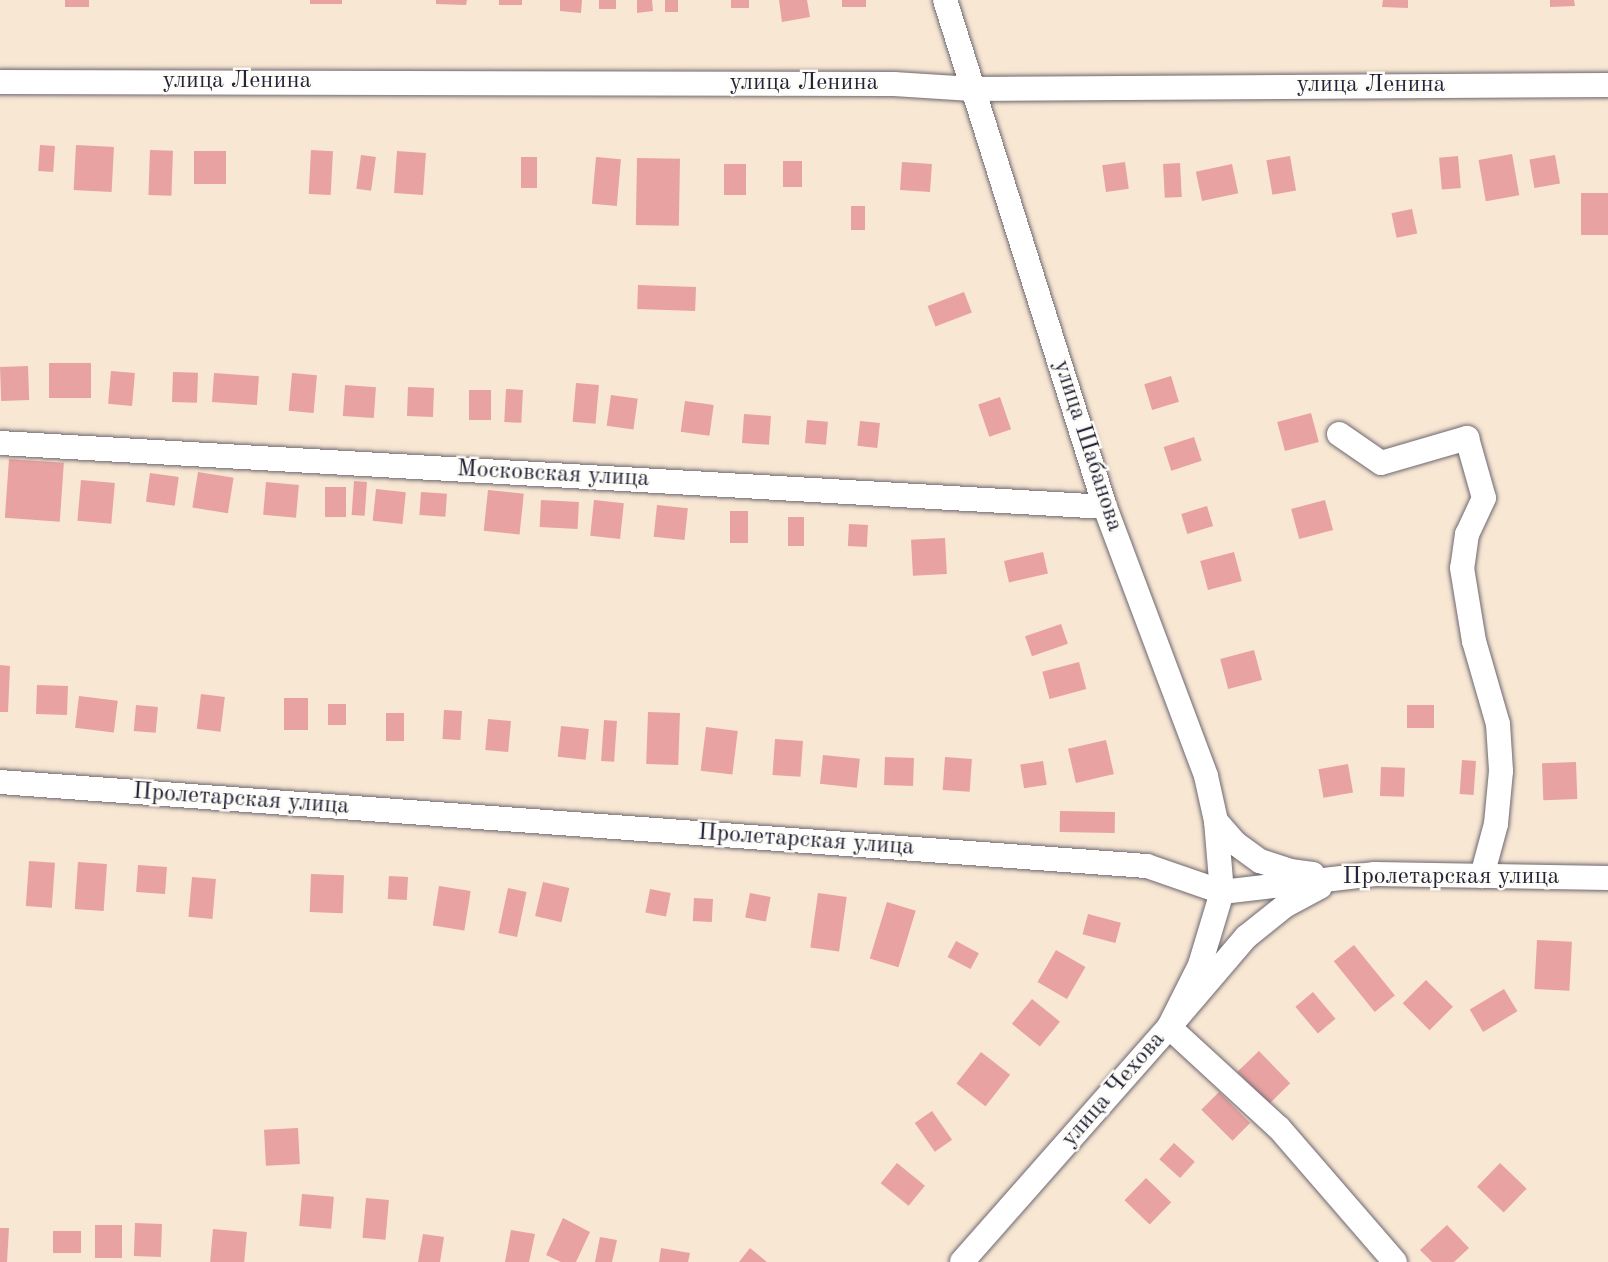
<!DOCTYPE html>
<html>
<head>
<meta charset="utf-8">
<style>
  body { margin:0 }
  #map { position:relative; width:1608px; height:1262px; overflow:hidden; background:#f8e7d3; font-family:"Old Standard TT",serif }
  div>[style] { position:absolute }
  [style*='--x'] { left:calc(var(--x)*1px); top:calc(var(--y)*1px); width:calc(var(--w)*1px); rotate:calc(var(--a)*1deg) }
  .building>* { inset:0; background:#e8a2a1; transform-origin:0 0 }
  .roads { filter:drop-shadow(0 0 2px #6d6770) drop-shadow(0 0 2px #6d6770) }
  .minor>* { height:24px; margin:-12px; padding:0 12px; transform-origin:12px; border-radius:12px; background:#fff }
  span { translate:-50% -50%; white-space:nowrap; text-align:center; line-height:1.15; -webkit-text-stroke:5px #fdfcf7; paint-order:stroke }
  .street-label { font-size:24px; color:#22223b }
</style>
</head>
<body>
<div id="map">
  <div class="building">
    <i style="left:65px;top:0;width:24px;height:7px"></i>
    <i style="left:310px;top:0;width:32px;height:4px"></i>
    <i style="clip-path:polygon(436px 0,467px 0,466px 5px,436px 4px)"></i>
    <i style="left:499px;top:0;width:23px;height:5px"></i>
    <i style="clip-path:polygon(560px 0,582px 0,581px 13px,560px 11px)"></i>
    <i style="left:599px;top:0;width:17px;height:9px"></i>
    <i style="clip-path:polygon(637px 0,652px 0,653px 11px,637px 13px)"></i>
    <i style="left:665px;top:0;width:13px;height:12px"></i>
    <i style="left:731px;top:0;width:18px;height:8px"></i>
    <i style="clip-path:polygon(779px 0,807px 0,810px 17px,782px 22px)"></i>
    <i style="left:842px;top:0;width:24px;height:7px"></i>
    <i style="clip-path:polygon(1383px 0,1408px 0,1408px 8px,1382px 7px)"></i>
    <i style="clip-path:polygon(1550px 0,1574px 0,1575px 6px,1550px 7px)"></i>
    <i style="left:40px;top:145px;width:15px;height:26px;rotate:4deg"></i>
    <i style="left:76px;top:145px;width:38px;height:45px;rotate:3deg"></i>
    <i style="left:150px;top:150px;width:23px;height:45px;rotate:2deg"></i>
    <i style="left:311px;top:150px;width:22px;height:44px;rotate:3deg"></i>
    <i style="left:194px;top:151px;width:32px;height:33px"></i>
    <i style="left:397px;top:151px;width:29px;height:42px;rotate:4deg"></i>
    <i style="left:1512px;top:154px;width:42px;height:34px;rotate:80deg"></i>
    <i style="left:361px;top:155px;width:15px;height:34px;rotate:8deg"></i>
    <i style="left:1555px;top:155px;width:29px;height:26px;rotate:80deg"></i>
    <i style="left:1290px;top:156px;width:35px;height:24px;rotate:80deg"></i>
    <i style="left:1458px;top:156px;width:32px;height:19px;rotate:85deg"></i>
    <i style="left:521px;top:157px;width:16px;height:31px"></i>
    <i style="left:596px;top:157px;width:25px;height:47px;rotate:5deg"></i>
    <i style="left:637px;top:158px;width:43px;height:67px;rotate:1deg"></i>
    <i style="left:783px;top:161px;width:19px;height:26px"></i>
    <i style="left:902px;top:162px;width:30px;height:28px;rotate:4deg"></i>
    <i style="left:1125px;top:162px;width:27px;height:23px;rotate:82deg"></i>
    <i style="left:1180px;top:163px;width:34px;height:17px;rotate:87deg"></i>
    <i style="left:724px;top:164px;width:22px;height:31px"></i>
    <i style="left:1232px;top:164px;width:30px;height:37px;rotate:78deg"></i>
    <i style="left:1608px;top:193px;width:42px;height:27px;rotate:90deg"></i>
    <i style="left:851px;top:206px;width:14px;height:24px"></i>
    <i style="left:1412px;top:209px;width:25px;height:21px;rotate:78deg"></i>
    <i style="left:638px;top:285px;width:58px;height:24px;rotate:2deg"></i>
    <i style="left:964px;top:292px;width:22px;height:39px;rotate:69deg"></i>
    <i style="left:49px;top:363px;width:42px;height:35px"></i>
    <i style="left:28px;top:366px;width:34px;height:28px;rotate:88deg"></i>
    <i style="left:111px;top:371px;width:24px;height:33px;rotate:5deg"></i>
    <i style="left:173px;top:372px;width:25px;height:30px;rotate:2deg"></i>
    <i style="left:214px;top:373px;width:45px;height:29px;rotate:4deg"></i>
    <i style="left:292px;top:373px;width:25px;height:38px;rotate:5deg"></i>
    <i style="left:1171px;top:376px;width:27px;height:28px;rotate:73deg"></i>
    <i style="left:576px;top:383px;width:23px;height:39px;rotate:5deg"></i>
    <i style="left:345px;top:385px;width:31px;height:31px;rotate:4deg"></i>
    <i style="left:408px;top:387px;width:26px;height:29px;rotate:2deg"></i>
    <i style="left:506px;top:389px;width:17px;height:33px;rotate:3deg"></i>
    <i style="left:469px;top:390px;width:22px;height:30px"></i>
    <i style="left:611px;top:395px;width:27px;height:31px;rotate:8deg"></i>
    <i style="left:1000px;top:397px;width:34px;height:23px;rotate:71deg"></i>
    <i style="left:685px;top:401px;width:29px;height:31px;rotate:8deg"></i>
    <i style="left:1311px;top:413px;width:30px;height:35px;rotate:75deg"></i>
    <i style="left:744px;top:414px;width:27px;height:29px;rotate:4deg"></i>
    <i style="left:807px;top:420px;width:21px;height:23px;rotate:5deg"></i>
    <i style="left:860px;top:421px;width:20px;height:25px;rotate:6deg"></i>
    <i style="left:1194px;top:437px;width:25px;height:32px;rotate:72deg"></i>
    <i style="left:9px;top:459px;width:55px;height:59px;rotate:4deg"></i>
    <i style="left:198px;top:472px;width:36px;height:36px;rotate:9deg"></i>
    <i style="left:150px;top:473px;width:29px;height:29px;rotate:8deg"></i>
    <i style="left:81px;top:480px;width:34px;height:41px;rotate:5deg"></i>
    <i style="left:354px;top:481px;width:13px;height:34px;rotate:4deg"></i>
    <i style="left:266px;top:482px;width:33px;height:33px;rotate:5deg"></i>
    <i style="left:325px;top:487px;width:21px;height:30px"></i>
    <i style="left:376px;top:489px;width:30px;height:32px;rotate:6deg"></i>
    <i style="left:488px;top:490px;width:36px;height:41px;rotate:6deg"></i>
    <i style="left:421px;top:492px;width:26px;height:23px;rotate:4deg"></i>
    <i style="left:541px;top:500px;width:38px;height:27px;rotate:3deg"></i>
    <i style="left:594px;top:500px;width:30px;height:36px;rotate:6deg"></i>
    <i style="left:1325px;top:500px;width:31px;height:35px;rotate:75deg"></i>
    <i style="left:657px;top:505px;width:31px;height:32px;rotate:6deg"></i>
    <i style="left:1207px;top:506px;width:21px;height:27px;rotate:73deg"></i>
    <i style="left:730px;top:511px;width:18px;height:32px"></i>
    <i style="left:788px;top:517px;width:16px;height:29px"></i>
    <i style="left:849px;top:524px;width:19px;height:22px;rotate:3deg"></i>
    <i style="left:945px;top:538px;width:36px;height:34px;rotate:87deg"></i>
    <i style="left:1043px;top:552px;width:22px;height:40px;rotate:77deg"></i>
    <i style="left:1234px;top:552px;width:30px;height:35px;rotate:75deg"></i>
    <i style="left:1061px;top:624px;width:21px;height:38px;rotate:71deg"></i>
    <i style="left:1254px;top:650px;width:31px;height:35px;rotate:75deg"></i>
    <i style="left:1079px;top:662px;width:28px;height:38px;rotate:75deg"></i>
    <i style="clip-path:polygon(0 665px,10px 666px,8px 712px,0 712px)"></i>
    <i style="left:37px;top:685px;width:31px;height:29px;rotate:2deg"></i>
    <i style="left:201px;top:694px;width:24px;height:35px;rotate:7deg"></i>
    <i style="left:79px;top:696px;width:39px;height:32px;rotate:7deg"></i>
    <i style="left:284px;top:698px;width:24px;height:32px"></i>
    <i style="left:328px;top:704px;width:18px;height:21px"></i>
    <i style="left:136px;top:705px;width:22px;height:26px;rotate:5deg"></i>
    <i style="left:1407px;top:705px;width:27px;height:23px"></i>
    <i style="left:444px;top:710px;width:18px;height:29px;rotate:3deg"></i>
    <i style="left:648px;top:712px;width:32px;height:52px;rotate:2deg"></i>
    <i style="left:386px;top:713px;width:18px;height:28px"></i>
    <i style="left:488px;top:719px;width:23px;height:31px;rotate:5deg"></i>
    <i style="left:604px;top:720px;width:13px;height:41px;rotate:4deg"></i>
    <i style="left:561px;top:726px;width:28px;height:31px;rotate:6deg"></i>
    <i style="left:706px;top:727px;width:32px;height:44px;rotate:7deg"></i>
    <i style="left:775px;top:739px;width:28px;height:36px;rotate:4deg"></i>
    <i style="left:1106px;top:740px;width:35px;height:39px;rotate:77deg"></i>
    <i style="left:823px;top:755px;width:37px;height:29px;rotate:6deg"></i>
    <i style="left:885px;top:757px;width:29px;height:28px;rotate:2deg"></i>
    <i style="left:945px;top:757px;width:27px;height:33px;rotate:4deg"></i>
    <i style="left:1462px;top:760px;width:14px;height:34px;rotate:4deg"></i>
    <i style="left:1043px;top:761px;width:24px;height:23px;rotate:81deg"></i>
    <i style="left:1576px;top:762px;width:37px;height:34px;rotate:88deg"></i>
    <i style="left:1348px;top:764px;width:29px;height:30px;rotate:80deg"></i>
    <i style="left:1381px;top:767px;width:24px;height:29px;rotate:2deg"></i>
    <i style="left:1060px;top:811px;width:55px;height:21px;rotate:1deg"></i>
    <i style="left:29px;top:861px;width:26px;height:45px;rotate:4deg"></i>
    <i style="left:78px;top:862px;width:29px;height:47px;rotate:4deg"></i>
    <i style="left:138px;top:865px;width:29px;height:27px;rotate:4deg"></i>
    <i style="left:311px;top:874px;width:33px;height:38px;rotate:2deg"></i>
    <i style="left:389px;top:876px;width:19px;height:23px;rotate:3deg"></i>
    <i style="left:192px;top:877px;width:24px;height:40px;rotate:5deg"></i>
    <i style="left:543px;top:882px;width:27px;height:35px;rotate:13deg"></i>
    <i style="left:439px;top:886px;width:32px;height:40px;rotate:9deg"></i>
    <i style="left:508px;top:888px;width:19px;height:46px;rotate:12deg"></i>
    <i style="left:650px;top:889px;width:21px;height:24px;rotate:11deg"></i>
    <i style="left:750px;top:893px;width:21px;height:25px;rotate:11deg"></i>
    <i style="left:818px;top:893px;width:29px;height:55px;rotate:8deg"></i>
    <i style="left:694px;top:898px;width:19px;height:23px;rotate:3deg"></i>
    <i style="left:887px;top:902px;width:30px;height:59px;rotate:17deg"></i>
    <i style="left:1088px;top:914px;width:34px;height:21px;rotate:15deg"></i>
    <i style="left:1537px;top:940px;width:35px;height:49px;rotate:3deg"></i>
    <i style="left:956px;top:941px;width:26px;height:18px;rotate:28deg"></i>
    <i style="left:1354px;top:945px;width:65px;height:26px;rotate:51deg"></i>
    <i style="left:1056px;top:950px;width:34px;height:37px;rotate:30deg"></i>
    <i style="left:1426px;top:980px;width:38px;height:33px;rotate:45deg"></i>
    <i style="left:1504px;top:989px;width:26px;height:40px;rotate:59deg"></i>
    <i style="left:1313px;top:992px;width:35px;height:23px;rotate:50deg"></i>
    <i style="left:1032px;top:999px;width:36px;height:32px;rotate:39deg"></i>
    <i style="left:1259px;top:1051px;width:45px;height:30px;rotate:46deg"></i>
    <i style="left:981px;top:1052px;width:37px;height:40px;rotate:38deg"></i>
    <i style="left:1219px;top:1092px;width:44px;height:25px;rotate:45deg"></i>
    <i style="left:932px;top:1111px;width:35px;height:21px;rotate:55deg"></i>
    <i style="left:298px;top:1128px;width:36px;height:34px;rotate:87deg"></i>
    <i style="left:1174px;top:1143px;width:28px;height:22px;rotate:42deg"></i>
    <i style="left:897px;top:1163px;width:36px;height:26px;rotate:39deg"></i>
    <i style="left:1500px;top:1163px;width:37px;height:33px;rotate:44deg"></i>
    <i style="left:1146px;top:1178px;width:35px;height:31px;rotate:44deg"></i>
    <i style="left:302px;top:1194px;width:32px;height:32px;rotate:5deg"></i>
    <i style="left:366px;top:1198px;width:23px;height:40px;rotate:5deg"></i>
    <i style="clip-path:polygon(563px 1218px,590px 1232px,576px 1262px,561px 1262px,546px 1255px)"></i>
    <i style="left:135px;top:1223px;width:27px;height:33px;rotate:2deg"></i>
    <i style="left:95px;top:1225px;width:27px;height:33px"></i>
    <i style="clip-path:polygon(1447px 1225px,1469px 1248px,1454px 1262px,1432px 1262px,1420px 1250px)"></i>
    <i style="clip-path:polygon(0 1228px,9px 1228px,7px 1262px,0 1262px)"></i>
    <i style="left:213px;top:1229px;width:34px;height:33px;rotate:5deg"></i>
    <i style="clip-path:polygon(511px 1230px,535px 1234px,529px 1262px,505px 1262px)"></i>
    <i style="left:53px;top:1231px;width:28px;height:22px"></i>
    <i style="clip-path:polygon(423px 1234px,444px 1237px,440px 1262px,418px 1262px)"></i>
    <i style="clip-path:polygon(600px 1237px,617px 1240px,612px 1262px,595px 1262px)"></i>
    <i style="clip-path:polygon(661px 1248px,690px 1253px,688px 1262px,659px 1262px)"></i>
    <i style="clip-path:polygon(750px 1248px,767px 1262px,739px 1262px)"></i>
  </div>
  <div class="roads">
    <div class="minor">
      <i style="--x:945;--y:0;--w:532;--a:72.49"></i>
      <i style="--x:1105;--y:507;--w:287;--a:69.4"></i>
      <i style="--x:1206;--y:776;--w:46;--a:77.5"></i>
      <i style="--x:1216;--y:821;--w:71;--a:85.2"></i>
      <i style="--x:1222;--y:892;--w:76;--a:106.8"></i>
      <i style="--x:1200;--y:965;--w:69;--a:116.6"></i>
      <i style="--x:1169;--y:1027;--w:313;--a:131.4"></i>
      <i style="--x:0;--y:82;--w:894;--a:0.13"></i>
      <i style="--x:894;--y:84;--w:78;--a:3.7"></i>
      <i style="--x:972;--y:89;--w:636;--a:-0.36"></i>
      <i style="--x:1339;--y:434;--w:51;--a:34.6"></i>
      <i style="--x:1381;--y:463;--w:90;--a:-16.2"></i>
      <i style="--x:1467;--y:438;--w:62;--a:74.2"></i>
      <i style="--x:1484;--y:498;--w:40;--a:115"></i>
      <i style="--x:1467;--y:534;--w:34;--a:98"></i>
      <i style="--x:1462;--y:568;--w:74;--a:80.7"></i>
      <i style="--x:1474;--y:641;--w:86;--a:73.9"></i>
      <i style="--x:1498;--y:724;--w:47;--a:86.3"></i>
      <i style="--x:1501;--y:771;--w:53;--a:95.4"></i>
      <i style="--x:1496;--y:824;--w:54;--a:105.1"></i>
      <i style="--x:0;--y:443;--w:1107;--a:3.31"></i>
      <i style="--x:0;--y:782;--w:1150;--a:4.19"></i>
      <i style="--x:1147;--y:866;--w:79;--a:19.1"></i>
      <i style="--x:1222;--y:892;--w:154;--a:-6.7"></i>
      <i style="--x:1375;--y:874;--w:233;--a:1"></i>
      <i style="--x:1216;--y:821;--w:29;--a:49"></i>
      <i style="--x:1235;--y:843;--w:31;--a:36"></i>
      <i style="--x:1260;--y:861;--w:32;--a:18"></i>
      <i style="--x:1290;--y:871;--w:23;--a:7"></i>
      <i style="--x:1320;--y:887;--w:38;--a:152"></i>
      <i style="--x:1286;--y:905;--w:51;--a:141.3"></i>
      <i style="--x:1246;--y:937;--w:118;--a:130.5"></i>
      <i style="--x:1169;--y:1027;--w:149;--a:42.6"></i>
      <i style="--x:1279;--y:1128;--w:177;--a:49.1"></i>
    </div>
  </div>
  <div class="street-label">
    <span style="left:237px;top:82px">улица Ленина</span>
    <span style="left:804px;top:84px">улица Ленина</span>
    <span style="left:1371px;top:86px">улица Ленина</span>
    <span style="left:1087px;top:446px;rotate:72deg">улица Шабанова</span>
    <span style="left:553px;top:475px;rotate:3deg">Московская улица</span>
    <span style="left:241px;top:800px;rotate:4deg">Пролетарская улица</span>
    <span style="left:806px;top:841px;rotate:4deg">Пролетарская улица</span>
    <span style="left:1451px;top:878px">Пролетарская улица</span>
    <span style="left:1114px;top:1090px;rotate:-49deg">улица Чехова</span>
  </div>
</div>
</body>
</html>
